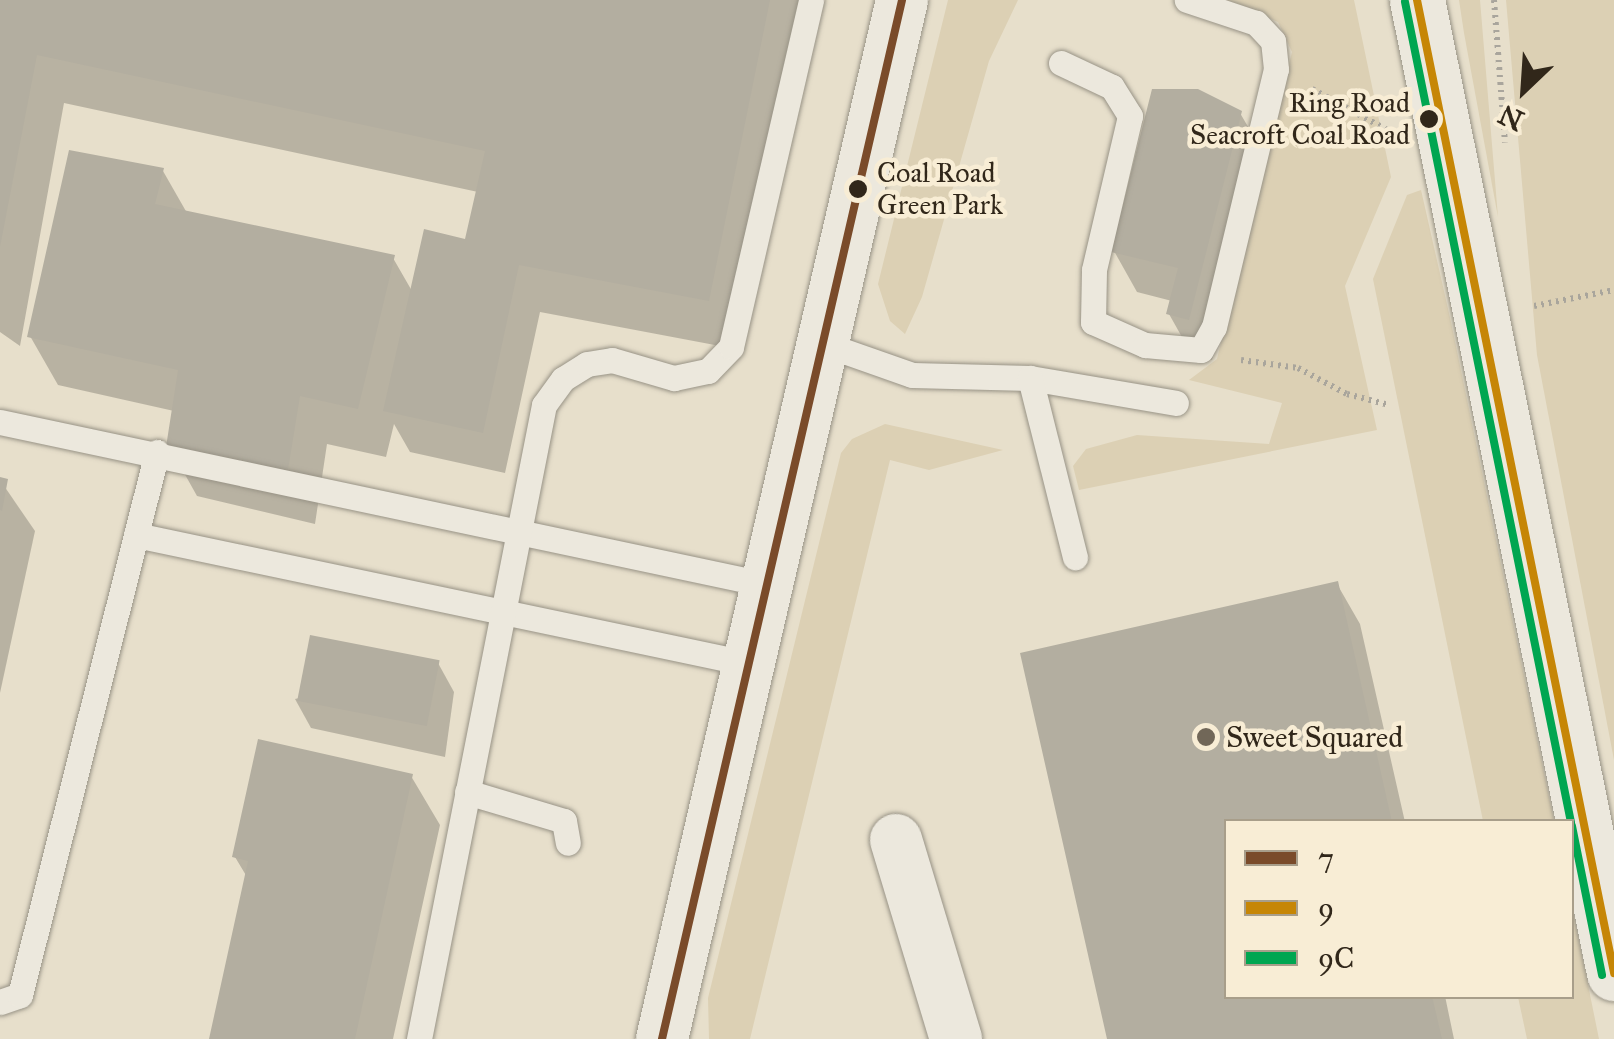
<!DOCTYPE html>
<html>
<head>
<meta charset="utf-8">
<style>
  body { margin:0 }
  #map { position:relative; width:1614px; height:1039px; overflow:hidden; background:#e7dfcb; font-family:"IM FELL Great Primer",serif }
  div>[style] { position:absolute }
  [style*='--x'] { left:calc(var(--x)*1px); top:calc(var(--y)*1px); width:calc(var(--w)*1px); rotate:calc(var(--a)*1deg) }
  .green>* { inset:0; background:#dcd0b4 }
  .shadow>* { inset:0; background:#0003 }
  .building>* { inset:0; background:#b3aea0; transform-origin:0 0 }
  .path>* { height:6px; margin-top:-3px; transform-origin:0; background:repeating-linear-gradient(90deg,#a9a59c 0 2.5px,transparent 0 7.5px) }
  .roads { filter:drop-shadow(0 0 2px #989386) drop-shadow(0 0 2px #989386) }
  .service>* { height:25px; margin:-12.5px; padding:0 12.5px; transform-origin:12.5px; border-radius:12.5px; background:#ece8dd }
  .minor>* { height:52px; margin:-26px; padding:0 26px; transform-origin:26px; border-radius:26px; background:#ece8dd }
  .secondary>* { height:55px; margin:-27.5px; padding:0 27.5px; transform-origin:27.5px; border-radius:27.5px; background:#ece8dd }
  .bus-1>* { height:8px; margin:-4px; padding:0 4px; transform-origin:4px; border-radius:4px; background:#7a4b2a }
  .bus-2>* { height:8px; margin:-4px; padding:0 4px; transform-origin:4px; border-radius:4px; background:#c68606 }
  .bus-3>* { height:8px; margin:-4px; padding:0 4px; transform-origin:4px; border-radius:4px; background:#00a651 }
  .dots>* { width:28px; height:28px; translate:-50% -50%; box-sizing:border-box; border:5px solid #f8edd5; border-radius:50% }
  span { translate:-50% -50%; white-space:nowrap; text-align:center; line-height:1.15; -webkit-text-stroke:9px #f8edd5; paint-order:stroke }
  .bus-label { font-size:28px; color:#31271a }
  .right { translate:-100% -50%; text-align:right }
  .left { translate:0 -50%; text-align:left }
  .poi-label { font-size:30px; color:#31271a }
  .legend { position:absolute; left:1224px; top:819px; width:350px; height:180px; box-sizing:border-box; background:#f8edd5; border:2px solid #a89e8a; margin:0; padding:12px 18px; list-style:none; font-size:30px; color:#31271a }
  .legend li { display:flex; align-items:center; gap:20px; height:50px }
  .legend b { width:50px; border:2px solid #a89e8a }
  .north { position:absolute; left:1474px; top:40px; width:100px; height:100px; -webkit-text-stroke:8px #f8edd5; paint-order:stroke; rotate:205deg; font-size:28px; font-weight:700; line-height:40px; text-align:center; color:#31271a }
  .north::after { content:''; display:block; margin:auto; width:35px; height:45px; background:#31271a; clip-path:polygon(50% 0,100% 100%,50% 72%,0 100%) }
</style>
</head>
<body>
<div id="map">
  <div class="green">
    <i style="clip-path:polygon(948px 0,1018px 0,989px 61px,922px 297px,905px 334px,890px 321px,878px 284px)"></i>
    <i style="clip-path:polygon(1225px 0,1354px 0,1391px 177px,1345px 286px,1377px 430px,1079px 490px,1073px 466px,1086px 449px,1137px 435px,1269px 444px,1282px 403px,1189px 380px,1217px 359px,1292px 52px,1278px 22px)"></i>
    <i style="clip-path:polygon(1459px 0,1480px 0,1498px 217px,1464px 33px)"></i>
    <i style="clip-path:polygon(1506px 0,1614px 0,1614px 760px,1537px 355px)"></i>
    <i style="clip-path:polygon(1421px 190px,1451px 322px,1554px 821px,1483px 821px,1373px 279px,1407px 195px)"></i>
    <i style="clip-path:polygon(885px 424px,1003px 450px,929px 470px,890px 460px,750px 1039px,709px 1039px,708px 998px,841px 453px,852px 439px)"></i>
    <i style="clip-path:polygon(1572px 906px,1599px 1039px,1527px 1039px,1518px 997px,1572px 996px)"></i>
  </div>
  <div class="shadow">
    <i style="clip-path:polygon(0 0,808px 0,736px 349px,540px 312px,505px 473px,410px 452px,394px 424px,386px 457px,327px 444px,315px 524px,197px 496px,169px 446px,174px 411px,58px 385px,30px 336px,163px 171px,187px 213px,393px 258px,412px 291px,466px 246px,478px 192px,64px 103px,20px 346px,0 332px)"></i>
    <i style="clip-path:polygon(1240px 113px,1264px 154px,1212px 360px,1192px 355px,1169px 314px,1172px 301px,1137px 292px,1114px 251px)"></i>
    <i style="clip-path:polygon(0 480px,35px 531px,0 693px)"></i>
    <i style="clip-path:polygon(1337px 584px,1360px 624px,1405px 822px,1226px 822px,1226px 996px,1445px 996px,1454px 1039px,1110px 1039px)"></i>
    <i style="clip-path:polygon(438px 663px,454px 692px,445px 757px,311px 728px,295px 699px)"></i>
    <i style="clip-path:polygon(411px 776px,440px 825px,393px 1039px,211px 1039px,247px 877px,235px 857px)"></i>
  </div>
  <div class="building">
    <i style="clip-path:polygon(0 0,770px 0,709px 301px,519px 265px,483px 433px,383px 411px,424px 229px,465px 239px,485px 151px,37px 55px,0 247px)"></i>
    <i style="clip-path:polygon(1152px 89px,1198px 89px,1242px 111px,1189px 320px,1166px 314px,1178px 268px,1111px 252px)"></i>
    <i style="clip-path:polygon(69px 150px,164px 168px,155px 204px,395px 255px,358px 409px,300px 396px,287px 476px,166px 447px,178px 370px,27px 337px)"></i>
    <i style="clip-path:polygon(0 477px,8px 479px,2px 511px,0 510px)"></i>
    <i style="clip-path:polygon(1338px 581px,1392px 822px,1226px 822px,1226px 996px,1432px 996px,1442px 1039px,1107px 1039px,1020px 653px)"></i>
    <i style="left:310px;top:635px;width:132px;height:67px;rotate:11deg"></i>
    <i style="clip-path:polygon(258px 739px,413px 774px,355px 1039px,209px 1039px,248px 861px,232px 857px)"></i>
  </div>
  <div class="path">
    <i style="--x:1494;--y:0;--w:143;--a:85.6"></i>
    <i style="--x:1312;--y:89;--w:88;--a:28.6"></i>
    <i style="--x:1534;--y:306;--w:82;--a:-11.3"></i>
    <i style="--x:1241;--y:360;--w:58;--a:8"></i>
    <i style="--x:1298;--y:368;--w:55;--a:28"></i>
    <i style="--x:1347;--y:394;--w:43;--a:14.7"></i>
  </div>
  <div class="roads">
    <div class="service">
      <i style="--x:1061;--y:63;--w:56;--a:25.2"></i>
      <i style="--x:1112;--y:87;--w:34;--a:58"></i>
      <i style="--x:1130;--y:116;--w:158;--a:103.2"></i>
      <i style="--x:1094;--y:270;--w:52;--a:91.1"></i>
      <i style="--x:1093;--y:322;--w:57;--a:23.9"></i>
      <i style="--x:1145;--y:345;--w:56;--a:5.1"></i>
      <i style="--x:1201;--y:350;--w:26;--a:-61"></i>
      <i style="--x:1214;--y:327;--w:265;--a:-76.5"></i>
      <i style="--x:1276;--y:69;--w:28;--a:-96"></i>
      <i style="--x:1273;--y:41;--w:25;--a:-133"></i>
      <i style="--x:1256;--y:23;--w:73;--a:-161.6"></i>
      <i style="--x:824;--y:344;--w:93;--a:19.4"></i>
      <i style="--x:912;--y:375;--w:118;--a:1.5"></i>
      <i style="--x:1030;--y:378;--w:148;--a:9.7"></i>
      <i style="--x:1030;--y:378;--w:185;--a:75.9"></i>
      <i style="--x:0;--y:422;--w:785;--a:11.98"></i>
      <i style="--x:136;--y:535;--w:628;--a:11.85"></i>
      <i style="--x:467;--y:792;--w:101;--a:16.6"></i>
      <i style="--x:564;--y:821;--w:22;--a:80"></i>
      <i style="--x:0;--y:1002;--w:21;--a:-19"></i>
      <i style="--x:20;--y:995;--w:560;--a:-75.84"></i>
      <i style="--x:419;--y:1039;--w:646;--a:-78.85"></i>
      <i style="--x:544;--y:405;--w:32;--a:-54"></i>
      <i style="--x:563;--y:379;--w:28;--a:-32"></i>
      <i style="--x:587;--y:364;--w:25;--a:-9"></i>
      <i style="--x:612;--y:360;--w:65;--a:16.2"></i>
      <i style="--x:674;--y:378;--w:35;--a:-12"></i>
      <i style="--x:708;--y:371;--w:33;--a:-46"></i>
      <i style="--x:731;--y:347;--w:356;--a:-77"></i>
    </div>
    <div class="minor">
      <i style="--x:896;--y:840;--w:208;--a:73.2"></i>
      <i style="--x:662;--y:1039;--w:1066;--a:-76.99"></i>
    </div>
    <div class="secondary">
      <i style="--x:1417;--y:0;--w:993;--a:78.55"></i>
    </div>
  </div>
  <div class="bus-1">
    <i style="--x:662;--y:1039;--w:1066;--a:-76.99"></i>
  </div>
  <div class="bus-2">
    <i style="--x:1417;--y:0;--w:993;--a:78.55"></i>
  </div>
  <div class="bus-3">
    <i style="--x:1405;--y:2;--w:837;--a:78.56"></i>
    <i style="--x:1572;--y:826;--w:152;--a:78.6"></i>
  </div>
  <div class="dots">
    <i style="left:1429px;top:119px;background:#31271a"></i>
    <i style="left:858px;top:189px;background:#31271a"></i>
    <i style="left:1206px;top:737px;background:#716758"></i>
  </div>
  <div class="bus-label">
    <span class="right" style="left:1410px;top:119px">Ring Road<br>Seacroft Coal Road</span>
    <span class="left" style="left:877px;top:189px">Coal Road<br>Green Park</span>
  </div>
  <div class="poi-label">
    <span class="left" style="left:1226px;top:737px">Sweet Squared</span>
  </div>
  <ul class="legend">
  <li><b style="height:12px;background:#7a4b2a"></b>7</li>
  <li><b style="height:12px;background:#c68606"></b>9</li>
  <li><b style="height:12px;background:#00a651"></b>9C</li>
  </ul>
  <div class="north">N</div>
</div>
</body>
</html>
